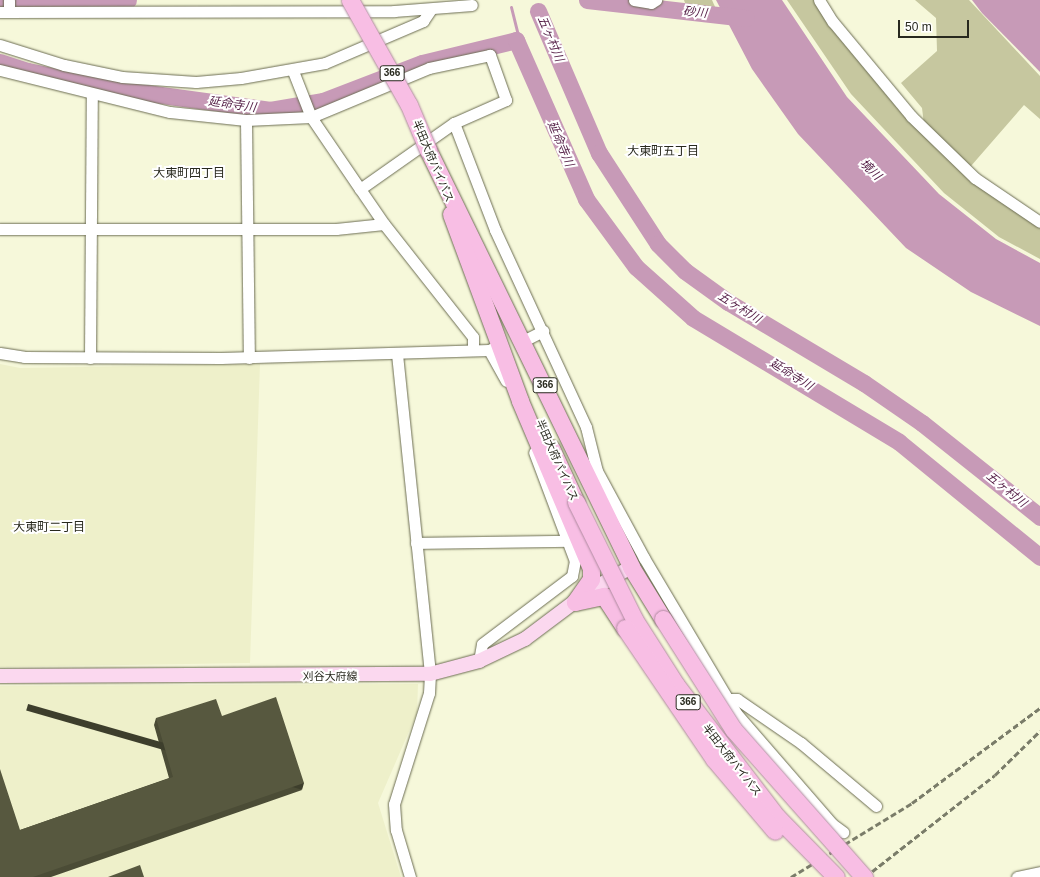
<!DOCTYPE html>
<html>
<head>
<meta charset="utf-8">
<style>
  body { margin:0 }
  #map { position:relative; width:1040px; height:877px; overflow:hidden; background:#f6f8da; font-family:Helvetica,"Noto Sans JP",sans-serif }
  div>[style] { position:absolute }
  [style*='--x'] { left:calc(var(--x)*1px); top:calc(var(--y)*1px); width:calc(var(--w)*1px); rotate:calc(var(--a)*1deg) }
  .built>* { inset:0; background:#eef0ca }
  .green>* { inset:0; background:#c6c79f }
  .water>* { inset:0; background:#c79ab7 }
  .stream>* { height:3px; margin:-1.5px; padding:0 1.5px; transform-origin:1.5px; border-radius:1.5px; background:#c79ab7 }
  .river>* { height:17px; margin:-8.5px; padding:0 8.5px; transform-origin:8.5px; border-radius:8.5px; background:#c79ab7 }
  .roads { filter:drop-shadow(0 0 1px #6c6d53) drop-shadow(0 0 1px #6c6d53) }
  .minor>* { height:11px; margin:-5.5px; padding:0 5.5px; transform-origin:5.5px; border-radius:5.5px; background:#fff }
  .major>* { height:14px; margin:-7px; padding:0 7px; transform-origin:7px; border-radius:7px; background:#fbd8ef }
  .highway>* { height:17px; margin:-8.5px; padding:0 8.5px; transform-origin:8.5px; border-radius:8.5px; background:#f8bee4 }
  .rail>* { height:3px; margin-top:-1.5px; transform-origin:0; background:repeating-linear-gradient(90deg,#7a7c69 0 6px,transparent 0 9px) }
  .bridges { filter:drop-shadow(0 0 1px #af8a9f) drop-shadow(0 0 1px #af8a9f) }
  .highway-bridge>* { height:17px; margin:-8.5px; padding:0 8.5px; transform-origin:8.5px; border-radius:8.5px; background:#f8bee4 }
  .wall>* { inset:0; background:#4b4c36 }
  .shaded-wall>* { inset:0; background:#3d3e2c; transform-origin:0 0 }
  .building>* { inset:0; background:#57583f }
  span { translate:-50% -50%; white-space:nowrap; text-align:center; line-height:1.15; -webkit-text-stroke:4px #fff; paint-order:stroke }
  .shield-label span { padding:1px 3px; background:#fff; border:1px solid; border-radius:3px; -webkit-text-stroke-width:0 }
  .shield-label { font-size:10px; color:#28291e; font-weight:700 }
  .street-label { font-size:11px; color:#28291e }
  .water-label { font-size:12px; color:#521c44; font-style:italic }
  .neighbourhood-label { font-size:12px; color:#28291e }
  .scale { position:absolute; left:898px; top:20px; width:71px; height:18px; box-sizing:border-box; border:2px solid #28291e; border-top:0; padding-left:5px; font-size:12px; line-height:14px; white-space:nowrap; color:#28291e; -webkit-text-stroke:3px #fff; paint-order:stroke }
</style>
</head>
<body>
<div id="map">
  <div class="built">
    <i style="clip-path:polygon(0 364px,20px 368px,260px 364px,250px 663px,0 667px)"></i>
    <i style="clip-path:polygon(418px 684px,417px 713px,378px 803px,401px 877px,0 877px,0 686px)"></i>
  </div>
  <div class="green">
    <i style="clip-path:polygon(684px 0,712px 0,716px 9px,685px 3px)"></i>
    <i style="clip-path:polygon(787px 0,814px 0,908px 119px,1040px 228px,1040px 259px,999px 237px,944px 193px,851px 94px)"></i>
    <i style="clip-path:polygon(915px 0,969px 0,1040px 76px,1040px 119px,1024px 105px,971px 166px,924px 124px,922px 108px,901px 83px,937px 51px,936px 18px)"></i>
  </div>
  <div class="water">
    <i style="clip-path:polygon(716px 0,782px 0,847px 97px,939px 194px,996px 239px,1040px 263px,1040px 326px,971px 292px,906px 248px,798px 134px,752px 69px)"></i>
    <i style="clip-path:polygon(972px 0,1040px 0,1040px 72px,982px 13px)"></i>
  </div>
  <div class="stream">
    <i style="--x:511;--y:7;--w:38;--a:76"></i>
  </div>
  <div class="river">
    <i style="--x:587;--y:0;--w:160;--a:6.5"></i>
    <i style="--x:0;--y:5;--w:128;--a:-2.2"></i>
    <i style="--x:538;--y:11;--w:155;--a:66.8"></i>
    <i style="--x:599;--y:153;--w:108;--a:57"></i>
    <i style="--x:658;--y:244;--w:38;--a:45"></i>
    <i style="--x:685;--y:271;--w:53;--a:35.8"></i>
    <i style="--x:728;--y:302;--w:158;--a:30.8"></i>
    <i style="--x:864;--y:383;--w:70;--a:34.6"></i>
    <i style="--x:922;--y:423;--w:151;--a:38.5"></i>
    <i style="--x:0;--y:62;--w:29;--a:18"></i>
    <i style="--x:28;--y:71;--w:84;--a:11.7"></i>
    <i style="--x:110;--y:88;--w:162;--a:7.8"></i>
    <i style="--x:270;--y:110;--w:54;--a:-9.6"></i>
    <i style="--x:323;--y:101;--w:106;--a:-21"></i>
    <i style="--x:422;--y:63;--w:97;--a:-13.7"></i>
    <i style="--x:516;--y:40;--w:174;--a:66.2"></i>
    <i style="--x:586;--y:199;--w:84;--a:53.7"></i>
    <i style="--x:636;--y:267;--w:76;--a:41.8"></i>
    <i style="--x:693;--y:318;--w:240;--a:31"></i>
    <i style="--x:899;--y:442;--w:182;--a:39.2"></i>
  </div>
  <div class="roads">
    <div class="minor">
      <i style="--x:9;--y:0;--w:10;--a:90"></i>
      <i style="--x:634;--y:0;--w:17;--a:10"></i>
      <i style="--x:651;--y:3;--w:6;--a:-31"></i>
      <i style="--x:819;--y:0;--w:26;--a:58"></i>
      <i style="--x:833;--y:22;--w:122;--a:50.3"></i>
      <i style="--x:911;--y:116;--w:89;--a:44.1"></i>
      <i style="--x:975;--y:178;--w:78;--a:34.1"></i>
      <i style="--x:0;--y:12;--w:394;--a:-0.1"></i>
      <i style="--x:394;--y:11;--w:78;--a:-4.4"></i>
      <i style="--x:0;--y:45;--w:67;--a:17.4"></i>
      <i style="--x:64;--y:65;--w:59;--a:11.7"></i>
      <i style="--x:122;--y:77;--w:74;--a:3.9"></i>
      <i style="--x:196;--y:82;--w:45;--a:-5.1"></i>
      <i style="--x:241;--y:78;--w:85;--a:-10.1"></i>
      <i style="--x:325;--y:63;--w:107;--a:-23.2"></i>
      <i style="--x:423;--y:21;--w:14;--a:-56"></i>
      <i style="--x:0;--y:70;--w:175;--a:13.9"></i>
      <i style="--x:170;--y:112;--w:76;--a:6"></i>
      <i style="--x:246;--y:120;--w:65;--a:-2.6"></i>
      <i style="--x:311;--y:117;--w:49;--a:-111.4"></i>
      <i style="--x:246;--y:120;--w:238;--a:89.3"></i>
      <i style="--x:454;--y:123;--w:115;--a:69"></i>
      <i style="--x:495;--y:230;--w:217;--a:65.2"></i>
      <i style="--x:586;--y:427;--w:45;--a:76"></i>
      <i style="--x:597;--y:471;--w:99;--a:61.6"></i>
      <i style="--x:644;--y:558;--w:180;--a:59.3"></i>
      <i style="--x:736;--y:713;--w:147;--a:49.1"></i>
      <i style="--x:832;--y:824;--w:14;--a:36"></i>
      <i style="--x:360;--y:189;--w:115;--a:-35.1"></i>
      <i style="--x:454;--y:123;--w:57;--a:-23.9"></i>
      <i style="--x:506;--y:100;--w:48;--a:-109.6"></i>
      <i style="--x:490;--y:55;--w:62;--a:168"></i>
      <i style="--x:429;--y:68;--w:128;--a:157.4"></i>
      <i style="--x:311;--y:117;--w:87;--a:55.8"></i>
      <i style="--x:360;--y:189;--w:42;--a:55.6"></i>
      <i style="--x:384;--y:224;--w:144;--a:51.8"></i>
      <i style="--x:473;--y:337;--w:13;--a:90"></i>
      <i style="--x:0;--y:229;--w:336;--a:0"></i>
      <i style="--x:336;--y:229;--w:48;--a:-5.9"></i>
      <i style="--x:529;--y:338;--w:16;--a:-27"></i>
      <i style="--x:493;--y:348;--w:4;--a:153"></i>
      <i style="--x:489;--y:350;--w:35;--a:61"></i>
      <i style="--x:0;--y:353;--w:24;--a:9"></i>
      <i style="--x:24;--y:357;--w:197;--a:0.3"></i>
      <i style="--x:221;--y:358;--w:268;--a:-1.7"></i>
      <i style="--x:397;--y:354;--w:322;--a:84.1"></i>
      <i style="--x:430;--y:674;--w:19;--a:93"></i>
      <i style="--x:429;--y:693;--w:116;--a:107.5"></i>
      <i style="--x:394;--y:804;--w:26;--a:86"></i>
      <i style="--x:396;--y:830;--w:49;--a:73.4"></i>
      <i style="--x:90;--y:358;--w:263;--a:-89.6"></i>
      <i style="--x:416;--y:543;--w:150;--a:-0.8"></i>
      <i style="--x:479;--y:661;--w:17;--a:-80"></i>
      <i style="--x:482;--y:644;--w:113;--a:-37.1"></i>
      <i style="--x:572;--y:576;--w:15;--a:-79"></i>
      <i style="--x:575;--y:561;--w:116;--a:-110.6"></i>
      <i style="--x:727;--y:699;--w:10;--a:0"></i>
      <i style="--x:737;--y:699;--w:78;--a:34.5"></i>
      <i style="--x:801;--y:743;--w:98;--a:40"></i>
      <i style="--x:1017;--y:877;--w:24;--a:-12"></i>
    </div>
    <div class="major">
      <i style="--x:0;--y:676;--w:430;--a:-0.3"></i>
      <i style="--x:430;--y:674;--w:51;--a:-14.9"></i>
      <i style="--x:479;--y:661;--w:51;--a:-25.6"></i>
      <i style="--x:525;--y:639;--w:80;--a:-36.9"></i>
      <i style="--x:589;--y:591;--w:48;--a:-29.7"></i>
    </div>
    <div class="highway">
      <i style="--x:428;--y:150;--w:464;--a:64"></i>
      <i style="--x:631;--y:567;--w:61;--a:58.4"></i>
      <i style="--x:451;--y:214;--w:199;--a:69.7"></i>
      <i style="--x:520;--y:401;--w:181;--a:67"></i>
      <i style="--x:591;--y:568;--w:11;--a:90"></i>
      <i style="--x:591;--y:579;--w:28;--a:125"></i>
      <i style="--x:551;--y:448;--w:60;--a:65.2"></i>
      <i style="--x:575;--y:602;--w:30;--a:-12"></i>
      <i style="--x:604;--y:596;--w:38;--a:57"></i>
    </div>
  </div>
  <div class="rail">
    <i style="--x:791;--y:877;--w:142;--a:-31.4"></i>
    <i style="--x:912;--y:803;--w:159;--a:-36.6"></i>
    <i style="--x:865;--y:877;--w:165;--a:-38.1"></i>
    <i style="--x:995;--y:775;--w:63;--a:-44.4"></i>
  </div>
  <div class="bridges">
    <div class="highway-bridge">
      <i style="--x:350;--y:0;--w:120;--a:60.7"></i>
      <i style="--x:409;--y:105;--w:49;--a:67.1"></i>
      <i style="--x:576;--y:502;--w:131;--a:63.6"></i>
      <i style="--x:634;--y:619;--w:78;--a:57.5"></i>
      <i style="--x:676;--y:685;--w:166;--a:52.6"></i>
      <i style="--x:777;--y:817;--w:84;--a:45.5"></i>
      <i style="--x:663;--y:619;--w:130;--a:57.5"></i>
      <i style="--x:733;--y:729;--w:198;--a:48.5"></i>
      <i style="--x:625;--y:628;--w:158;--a:55.8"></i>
      <i style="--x:714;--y:759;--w:94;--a:49.7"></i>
    </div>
  </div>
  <div class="wall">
    <i style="clip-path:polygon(222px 716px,302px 790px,51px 877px,0 877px,20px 830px,169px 778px,154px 725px,156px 718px)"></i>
  </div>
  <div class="shaded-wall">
    <i style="left:304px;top:783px;width:7px;height:287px;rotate:106deg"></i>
  </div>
  <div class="building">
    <i style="clip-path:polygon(276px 697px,304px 783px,33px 877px,0 877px,0 769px,20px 830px,173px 777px,156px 718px,216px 699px,222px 716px)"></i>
    <i style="clip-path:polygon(140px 865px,144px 877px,108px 877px)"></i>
  </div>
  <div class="shield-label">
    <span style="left:392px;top:73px">366</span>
    <span style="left:545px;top:385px">366</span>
    <span style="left:688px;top:702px">366</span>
  </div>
  <div class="street-label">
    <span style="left:433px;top:161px;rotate:67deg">半田大府パイパス</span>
    <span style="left:557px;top:460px;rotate:66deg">半田大府パイパス</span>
    <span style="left:330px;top:676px">刈谷大府線</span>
    <span style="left:732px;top:760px;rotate:52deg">半田大府パイパス</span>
  </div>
  <div class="water-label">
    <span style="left:695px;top:13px;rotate:6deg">砂川</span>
    <span style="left:550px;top:39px;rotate:67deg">五ヶ村川</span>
    <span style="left:232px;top:105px;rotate:8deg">延命寺川</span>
    <span style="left:560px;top:144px;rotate:67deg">延命寺川</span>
    <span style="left:870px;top:170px;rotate:44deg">境川</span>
    <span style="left:739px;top:308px;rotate:32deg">五ヶ村川</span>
    <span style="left:791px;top:375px;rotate:32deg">延命寺川</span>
    <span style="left:1006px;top:490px;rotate:39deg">五ヶ村川</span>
  </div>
  <div class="neighbourhood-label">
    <span style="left:663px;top:152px">大東町五丁目</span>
    <span style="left:189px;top:174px">大東町四丁目</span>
    <span style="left:49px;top:528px">大東町二丁目</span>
  </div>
  <div class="scale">50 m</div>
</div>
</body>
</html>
